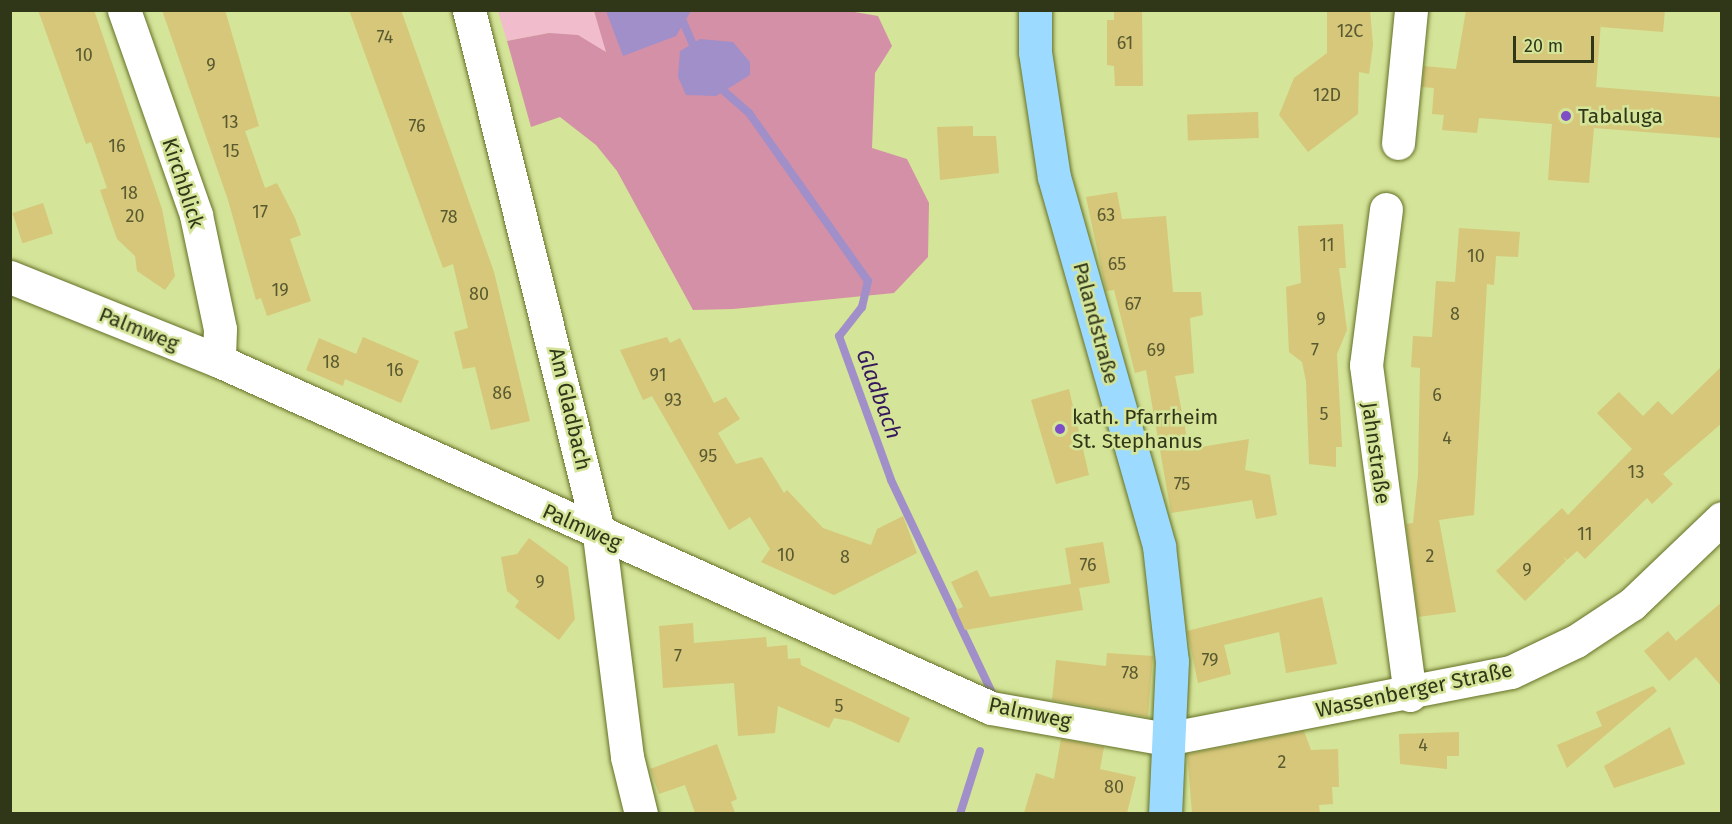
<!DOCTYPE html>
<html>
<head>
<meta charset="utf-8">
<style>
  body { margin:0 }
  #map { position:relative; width:1732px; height:824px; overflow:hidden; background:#d4e498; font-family:"Fira Sans",sans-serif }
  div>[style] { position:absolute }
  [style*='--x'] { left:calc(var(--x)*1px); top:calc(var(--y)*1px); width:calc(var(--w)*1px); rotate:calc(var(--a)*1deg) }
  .green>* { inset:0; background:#f1bccc }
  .forest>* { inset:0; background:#d490a6 }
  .water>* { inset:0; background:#a18fc9 }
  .stream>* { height:8px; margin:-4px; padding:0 4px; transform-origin:4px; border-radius:4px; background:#a18fc9 }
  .building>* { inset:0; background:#d6c77a; transform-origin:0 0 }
  .roads { filter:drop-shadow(0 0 2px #647127) drop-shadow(0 0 2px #647127) }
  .minor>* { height:33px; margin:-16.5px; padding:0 16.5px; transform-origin:16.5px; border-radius:16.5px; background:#fff }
  .major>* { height:33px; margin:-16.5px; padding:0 16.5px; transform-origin:16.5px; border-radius:16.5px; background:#9ddaff }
  .dots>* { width:16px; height:16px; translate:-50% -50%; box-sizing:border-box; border:3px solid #d4e498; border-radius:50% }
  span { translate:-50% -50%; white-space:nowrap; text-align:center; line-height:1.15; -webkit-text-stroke:5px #d4e498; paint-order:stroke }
  .number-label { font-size:18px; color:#5a5a30 }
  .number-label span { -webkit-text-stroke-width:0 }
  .poi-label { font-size:21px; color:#303618 }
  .left { translate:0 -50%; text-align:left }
  .street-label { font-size:21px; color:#303618 }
  .water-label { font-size:22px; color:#35175c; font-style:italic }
  .frame { position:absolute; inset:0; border:12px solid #303618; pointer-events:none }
  .scale { position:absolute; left:1513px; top:36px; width:81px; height:27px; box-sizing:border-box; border:3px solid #303618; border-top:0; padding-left:8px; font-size:18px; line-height:21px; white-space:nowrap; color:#303618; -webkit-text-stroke:4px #d4e498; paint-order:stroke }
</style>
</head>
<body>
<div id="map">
  <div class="green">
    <i style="clip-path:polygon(498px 11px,594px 11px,607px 52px,549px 33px,507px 41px)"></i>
  </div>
  <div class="forest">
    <i style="clip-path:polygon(843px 10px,878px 16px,892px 46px,875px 73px,872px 148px,907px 159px,929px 203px,928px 257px,894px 293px,733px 309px,693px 310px,617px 171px,596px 145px,560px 117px,531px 127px,507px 41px,549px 33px,578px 35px,606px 52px,594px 11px)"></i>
  </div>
  <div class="water">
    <i style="clip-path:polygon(606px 11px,606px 10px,691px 11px,676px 36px,623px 56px)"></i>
    <i style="clip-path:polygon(700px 39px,733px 42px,750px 62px,750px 75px,716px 96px,686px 95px,678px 77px,680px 51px)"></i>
  </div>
  <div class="stream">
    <i style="--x:678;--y:10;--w:48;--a:66.6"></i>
    <i style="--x:717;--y:85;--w:43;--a:41.2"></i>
    <i style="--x:749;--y:113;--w:206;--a:54.7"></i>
    <i style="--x:868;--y:281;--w:27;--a:103"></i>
    <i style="--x:862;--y:307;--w:37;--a:128"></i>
    <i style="--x:839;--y:336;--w:153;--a:70.1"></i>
    <i style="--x:891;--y:480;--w:236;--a:64.6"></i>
    <i style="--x:960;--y:814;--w:66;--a:-72.4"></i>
  </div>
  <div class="building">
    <i style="clip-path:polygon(38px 10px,94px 10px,162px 209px,175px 276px,165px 290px,137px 271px,135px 256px,117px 239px,100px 190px,107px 188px,91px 142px,86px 144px)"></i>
    <i style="clip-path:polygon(162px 10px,225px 10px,259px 126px,245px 131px,265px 188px,277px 183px,295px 218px,301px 235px,290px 239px,311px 301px,267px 316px,261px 298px,256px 300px,228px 200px)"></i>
    <i style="clip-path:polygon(349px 10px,401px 10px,494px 272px,530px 421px,491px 430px,475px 367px,463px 369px,454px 332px,468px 328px,453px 264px,443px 268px)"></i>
    <i style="clip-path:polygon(1114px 10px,1142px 10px,1143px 86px,1115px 86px,1114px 66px,1107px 65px,1107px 20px,1114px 20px)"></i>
    <i style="clip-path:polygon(1327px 10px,1370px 10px,1373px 45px,1369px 74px,1359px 72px,1358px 114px,1308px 152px,1279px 115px,1294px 78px,1327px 53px)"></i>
    <i style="clip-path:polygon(1466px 10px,1665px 10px,1663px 32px,1601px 27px,1601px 22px,1596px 87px,1722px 97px,1722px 138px,1594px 128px,1589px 183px,1548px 180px,1552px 124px,1479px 118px,1477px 133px,1442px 130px,1444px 115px,1432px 114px,1434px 88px,1422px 87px,1424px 66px,1456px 69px)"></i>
    <i style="left:1258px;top:112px;width:26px;height:71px;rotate:88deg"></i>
    <i style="clip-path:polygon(973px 126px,973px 136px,996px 136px,999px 173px,940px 180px,937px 127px)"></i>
    <i style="clip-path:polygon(1117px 192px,1122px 219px,1166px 216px,1173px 292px,1201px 292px,1203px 315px,1190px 318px,1194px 373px,1175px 376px,1189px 449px,1249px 439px,1245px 470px,1270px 475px,1277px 515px,1256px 519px,1252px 500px,1171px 513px,1146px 370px,1135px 373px,1114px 290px,1106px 291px,1086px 197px)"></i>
    <i style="left:43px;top:203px;width:32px;height:32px;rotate:72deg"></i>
    <i style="clip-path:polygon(1343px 224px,1346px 268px,1339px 268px,1347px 330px,1337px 354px,1342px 447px,1336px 447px,1336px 467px,1309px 464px,1306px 381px,1302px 362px,1289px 352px,1286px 287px,1301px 283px,1298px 226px)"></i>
    <i style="clip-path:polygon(1459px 228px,1520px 232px,1518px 257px,1496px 256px,1494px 285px,1487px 284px,1474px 515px,1439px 520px,1456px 612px,1418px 617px,1406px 524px,1413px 523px,1418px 475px,1420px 368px,1411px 367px,1413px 336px,1432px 337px,1436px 281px,1455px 282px)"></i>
    <i style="clip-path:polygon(363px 337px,419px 361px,401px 403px,345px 379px,343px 386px,306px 370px,319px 338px,356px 354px)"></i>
    <i style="clip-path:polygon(667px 337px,670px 343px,680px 338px,714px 403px,726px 397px,740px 419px,718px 433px,736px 464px,762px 457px,784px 493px,787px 490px,823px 528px,871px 545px,877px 529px,903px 516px,917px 553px,834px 595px,761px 562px,770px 549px,750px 517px,729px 530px,652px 396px,643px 400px,620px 350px)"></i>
    <i style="clip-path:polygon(1722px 366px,1722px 423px,1663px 474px,1673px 484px,1652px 504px,1647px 498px,1585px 559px,1577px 551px,1567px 560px,1563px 556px,1566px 561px,1525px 601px,1496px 571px,1562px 508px,1568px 515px,1632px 449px,1597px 413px,1619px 392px,1643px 416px,1658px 401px,1672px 415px)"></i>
    <i style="clip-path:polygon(1069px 389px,1089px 475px,1056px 484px,1031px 400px)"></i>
    <i style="clip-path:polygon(529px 538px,568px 567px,575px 619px,559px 640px,515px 607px,519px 601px,507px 591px,501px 557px,517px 554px)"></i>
    <i style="clip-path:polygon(1103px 542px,1110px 583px,1079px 588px,1083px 610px,965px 630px,956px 610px,963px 607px,951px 582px,977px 570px,990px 597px,1071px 584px,1065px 548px)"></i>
    <i style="clip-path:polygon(1322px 597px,1337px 664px,1286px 673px,1279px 632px,1224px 645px,1231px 674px,1198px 683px,1187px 631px)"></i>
    <i style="clip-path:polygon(1722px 602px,1722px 687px,1696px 657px,1669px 681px,1644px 651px,1668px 631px,1676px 641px)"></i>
    <i style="clip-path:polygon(693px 623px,694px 643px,766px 637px,767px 647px,787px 645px,788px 659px,800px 658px,801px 665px,910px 718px,899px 743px,850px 721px,834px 718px,829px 728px,778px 706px,775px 733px,738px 736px,734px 683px,663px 688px,659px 626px)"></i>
    <i style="clip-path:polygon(1107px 653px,1153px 656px,1148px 717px,1052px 700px,1056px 660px,1106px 666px)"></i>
    <i style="clip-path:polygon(1653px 686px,1657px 691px,1567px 768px,1557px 745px,1602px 726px,1596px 712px)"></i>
    <i style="clip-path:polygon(1670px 727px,1685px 764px,1614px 788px,1604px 766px)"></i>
    <i style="clip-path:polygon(1304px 731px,1311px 750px,1338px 749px,1339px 787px,1332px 787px,1333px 804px,1319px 805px,1320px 813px,1192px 813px,1187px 754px)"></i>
    <i style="clip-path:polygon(1459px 732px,1459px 756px,1447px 756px,1447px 769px,1400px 764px,1399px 734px)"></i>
    <i style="clip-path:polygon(1061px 739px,1104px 747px,1100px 769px,1136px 777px,1127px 813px,1024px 813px,1036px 773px,1054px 779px)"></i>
    <i style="clip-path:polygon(717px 744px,737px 799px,731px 802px,735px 813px,695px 813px,685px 785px,659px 794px,650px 769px)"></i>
  </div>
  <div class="roads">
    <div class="minor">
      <i style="--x:124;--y:10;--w:217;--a:70.6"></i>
      <i style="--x:196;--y:215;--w:116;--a:78.1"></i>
      <i style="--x:220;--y:329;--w:32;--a:92"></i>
      <i style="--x:469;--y:10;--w:541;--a:76.09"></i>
      <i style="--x:599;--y:535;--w:224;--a:82.8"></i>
      <i style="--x:627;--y:757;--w:59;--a:76.2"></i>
      <i style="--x:1398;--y:143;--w:134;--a:-84.4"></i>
      <i style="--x:1386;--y:209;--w:157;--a:97.3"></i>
      <i style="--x:1366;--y:365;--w:333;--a:82.4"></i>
      <i style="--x:10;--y:277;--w:225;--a:21.9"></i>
      <i style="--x:219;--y:361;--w:846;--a:24.2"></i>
      <i style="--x:991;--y:708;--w:178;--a:10"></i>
      <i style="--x:1166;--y:739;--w:351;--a:-11"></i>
      <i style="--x:1511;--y:672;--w:72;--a:-25.5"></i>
      <i style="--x:1576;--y:641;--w:67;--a:-33.5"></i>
      <i style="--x:1632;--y:604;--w:124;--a:-43.7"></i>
    </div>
    <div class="major">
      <i style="--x:1035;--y:10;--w:42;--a:90"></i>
      <i style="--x:1035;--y:52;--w:126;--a:81.4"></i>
      <i style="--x:1054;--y:177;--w:384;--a:74.1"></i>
      <i style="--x:1159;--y:546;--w:116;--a:83.6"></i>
      <i style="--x:1172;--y:661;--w:153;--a:92.6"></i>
    </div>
  </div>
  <div class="dots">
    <i style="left:1566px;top:116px;background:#7e4ec6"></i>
    <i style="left:1060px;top:429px;background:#7e4ec6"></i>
  </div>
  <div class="number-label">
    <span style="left:1350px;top:31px">12C</span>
    <span style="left:385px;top:37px">74</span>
    <span style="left:1125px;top:43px">61</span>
    <span style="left:84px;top:55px">10</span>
    <span style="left:211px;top:65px">9</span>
    <span style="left:1327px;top:95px">12D</span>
    <span style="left:230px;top:122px">13</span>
    <span style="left:417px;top:126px">76</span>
    <span style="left:117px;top:146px">16</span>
    <span style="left:231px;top:151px">15</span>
    <span style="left:129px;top:193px">18</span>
    <span style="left:260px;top:212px">17</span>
    <span style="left:1106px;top:215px">63</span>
    <span style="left:135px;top:216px">20</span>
    <span style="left:449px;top:217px">78</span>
    <span style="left:1327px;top:245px">11</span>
    <span style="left:1476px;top:256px">10</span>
    <span style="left:1117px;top:264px">65</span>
    <span style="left:280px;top:290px">19</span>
    <span style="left:479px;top:294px">80</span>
    <span style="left:1133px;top:304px">67</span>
    <span style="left:1455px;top:314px">8</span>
    <span style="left:1321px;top:319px">9</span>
    <span style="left:1156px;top:350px">69</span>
    <span style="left:1315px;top:350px">7</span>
    <span style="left:331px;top:362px">18</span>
    <span style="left:395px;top:370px">16</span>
    <span style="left:658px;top:375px">91</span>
    <span style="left:502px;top:393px">86</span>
    <span style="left:1437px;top:395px">6</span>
    <span style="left:673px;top:400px">93</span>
    <span style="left:1324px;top:414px">5</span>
    <span style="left:1447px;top:438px">4</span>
    <span style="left:708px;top:456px">95</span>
    <span style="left:1636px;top:472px">13</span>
    <span style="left:1182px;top:484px">75</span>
    <span style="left:1585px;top:534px">11</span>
    <span style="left:786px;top:555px">10</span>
    <span style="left:1430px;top:556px">2</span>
    <span style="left:845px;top:557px">8</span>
    <span style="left:1088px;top:565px">76</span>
    <span style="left:1527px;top:570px">9</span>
    <span style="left:540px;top:582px">9</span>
    <span style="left:678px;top:656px">7</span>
    <span style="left:1210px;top:660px">79</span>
    <span style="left:1130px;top:673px">78</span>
    <span style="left:839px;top:706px">5</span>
    <span style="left:1423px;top:745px">4</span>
    <span style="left:1282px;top:762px">2</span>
    <span style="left:1114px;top:787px">80</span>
  </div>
  <div class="poi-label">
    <span class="left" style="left:1578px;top:116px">Tabaluga</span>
    <span class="left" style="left:1072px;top:429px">kath. Pfarrheim<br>St. Stephanus</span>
  </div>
  <div class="street-label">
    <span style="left:183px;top:183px;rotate:72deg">Kirchblick</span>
    <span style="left:1096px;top:323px;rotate:75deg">Palandstraße</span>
    <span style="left:139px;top:329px;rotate:22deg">Palmweg</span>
    <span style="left:570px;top:409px;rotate:77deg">Am Gladbach</span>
    <span style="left:1376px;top:453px;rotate:82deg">Jahnstraße</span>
    <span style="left:582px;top:527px;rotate:24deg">Palmweg</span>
    <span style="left:1414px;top:690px;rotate:-12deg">Wassenberger Straße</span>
    <span style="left:1030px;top:713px;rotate:12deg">Palmweg</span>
  </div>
  <div class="water-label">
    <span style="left:879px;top:394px;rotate:70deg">Gladbach</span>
  </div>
  <div class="frame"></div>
  <div class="scale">20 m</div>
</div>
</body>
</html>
